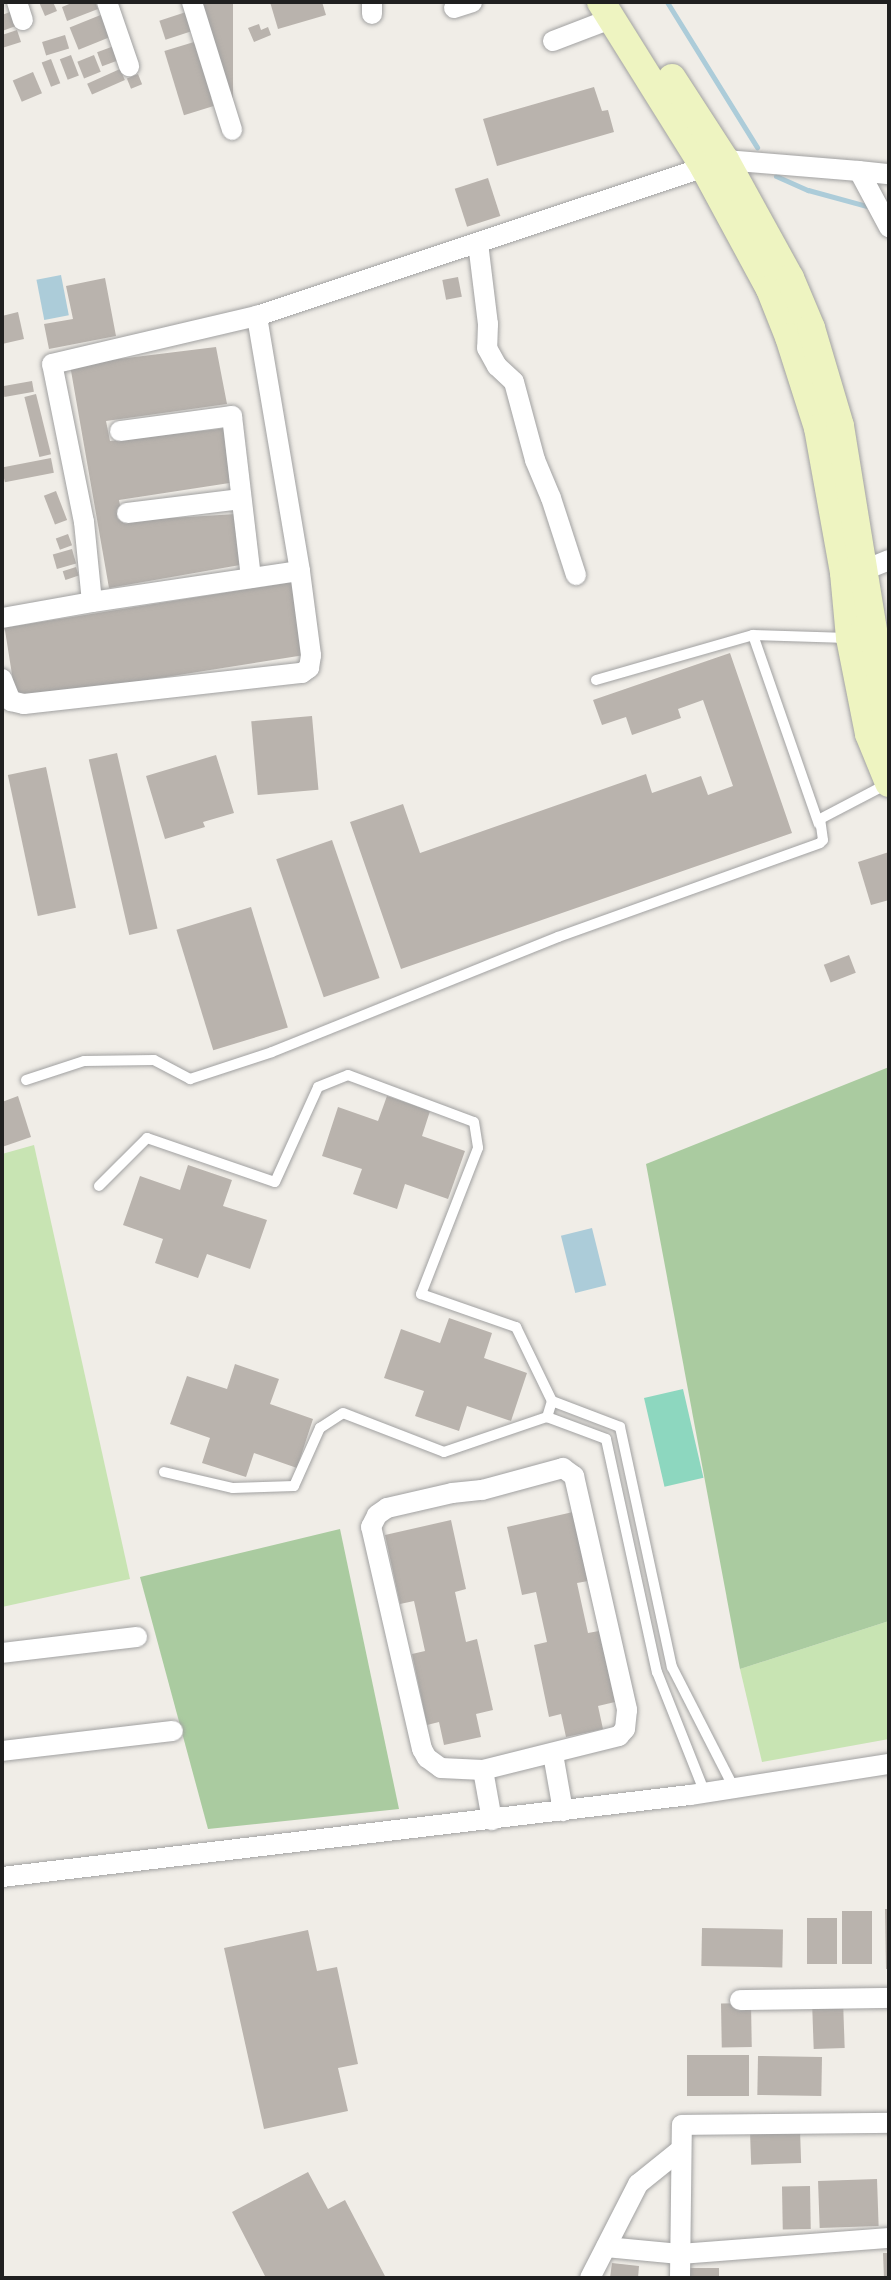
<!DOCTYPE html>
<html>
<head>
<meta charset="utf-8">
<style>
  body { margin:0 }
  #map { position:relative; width:891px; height:2280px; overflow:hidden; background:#f0ede7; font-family:Poppins,sans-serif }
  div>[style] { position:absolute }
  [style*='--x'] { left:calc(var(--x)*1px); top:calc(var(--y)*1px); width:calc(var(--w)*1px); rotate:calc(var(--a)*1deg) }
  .grass>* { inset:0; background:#c8e4b3 }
  .forest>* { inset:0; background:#aacba0 }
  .pitch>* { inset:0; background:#8dd7bf; transform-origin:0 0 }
  .water>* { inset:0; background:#acccd9; transform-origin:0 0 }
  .stream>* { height:5px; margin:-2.5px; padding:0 2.5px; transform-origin:2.5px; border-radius:2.5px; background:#acccd9 }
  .building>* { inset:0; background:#b9b3ad; transform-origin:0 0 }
  .roads { filter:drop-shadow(0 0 2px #a1a1a1) drop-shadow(0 0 2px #a1a1a1) }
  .service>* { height:10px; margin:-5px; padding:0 5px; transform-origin:5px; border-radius:5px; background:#fff }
  .minor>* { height:20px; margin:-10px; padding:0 10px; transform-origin:10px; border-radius:10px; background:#fff }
  .secondary>* { height:28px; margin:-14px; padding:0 14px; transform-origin:14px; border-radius:14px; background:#eef4c1 }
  span { translate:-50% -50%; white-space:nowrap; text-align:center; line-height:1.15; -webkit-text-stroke:6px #fff; paint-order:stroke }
  .frame { position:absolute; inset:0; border:4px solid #202020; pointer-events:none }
</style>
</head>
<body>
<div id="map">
  <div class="grass">
    <i style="clip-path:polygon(34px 1145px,130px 1579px,2px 1607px,2px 1154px)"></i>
    <i style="clip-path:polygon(889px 1621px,889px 1739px,762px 1762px,740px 1669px)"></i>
  </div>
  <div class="forest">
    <i style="clip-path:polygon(889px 1067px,889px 1621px,740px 1669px,646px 1164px)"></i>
    <i style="clip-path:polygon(340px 1529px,399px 1809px,208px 1829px,140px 1577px)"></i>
  </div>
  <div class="pitch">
    <i style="left:683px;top:1389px;width:91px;height:40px;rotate:77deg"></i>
  </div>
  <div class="water">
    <i style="left:61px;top:275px;width:41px;height:25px;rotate:79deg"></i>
    <i style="left:592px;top:1228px;width:59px;height:32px;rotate:76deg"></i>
  </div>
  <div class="stream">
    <i style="--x:667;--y:2;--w:171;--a:58.2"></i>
    <i style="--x:776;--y:176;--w:35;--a:24"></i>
    <i style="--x:808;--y:190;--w:64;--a:15.3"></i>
  </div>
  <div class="building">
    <i style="clip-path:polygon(39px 2px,53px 2px,57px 11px,45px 16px)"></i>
    <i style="clip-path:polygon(74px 2px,95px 2px,98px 9px,67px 21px,62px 7px)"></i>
    <i style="left:200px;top:2px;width:33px;height:96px"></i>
    <i style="clip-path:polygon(270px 2px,322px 2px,326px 15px,278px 29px)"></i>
    <i style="clip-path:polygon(10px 12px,16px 26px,2px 31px,2px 15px)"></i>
    <i style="left:186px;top:12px;width:20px;height:28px;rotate:72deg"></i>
    <i style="left:103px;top:14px;width:24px;height:36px;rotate:68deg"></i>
    <i style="clip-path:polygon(259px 24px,261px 30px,268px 27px,271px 35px,254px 42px,248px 28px)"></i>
    <i style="clip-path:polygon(17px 30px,21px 42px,2px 48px,2px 35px)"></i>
    <i style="left:65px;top:35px;width:14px;height:24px;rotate:73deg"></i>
    <i style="left:194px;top:42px;width:67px;height:31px;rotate:73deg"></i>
    <i style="left:114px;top:46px;width:15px;height:18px;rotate:70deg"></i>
    <i style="left:71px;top:55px;width:22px;height:12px;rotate:69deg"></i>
    <i style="left:94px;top:55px;width:18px;height:18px;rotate:68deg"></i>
    <i style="left:51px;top:59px;width:26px;height:10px;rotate:69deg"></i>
    <i style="left:120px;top:69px;width:12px;height:36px;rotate:66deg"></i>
    <i style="left:33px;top:72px;width:23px;height:22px;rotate:67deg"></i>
    <i style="left:138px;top:74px;width:11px;height:12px;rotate:68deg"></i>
    <i style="clip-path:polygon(594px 87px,602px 111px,608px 110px,614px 132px,497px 166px,483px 119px)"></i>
    <i style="left:488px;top:178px;width:40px;height:35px;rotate:72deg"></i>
    <i style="left:458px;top:277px;width:20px;height:16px;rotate:79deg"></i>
    <i style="clip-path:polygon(105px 278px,116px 336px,49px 349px,44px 324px,73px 319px,66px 286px)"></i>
    <i style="clip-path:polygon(18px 312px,24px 339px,2px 344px,2px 316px)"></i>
    <i style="clip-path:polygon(216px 347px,227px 404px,106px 421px,110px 441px,228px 428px,236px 482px,119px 500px,123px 521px,236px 514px,240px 565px,109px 588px,70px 365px)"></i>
    <i style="left:32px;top:381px;width:11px;height:30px;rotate:80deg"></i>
    <i style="left:36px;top:394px;width:62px;height:12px;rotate:76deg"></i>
    <i style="left:51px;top:458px;width:15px;height:50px;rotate:79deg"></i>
    <i style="left:56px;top:491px;width:31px;height:13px;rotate:69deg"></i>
    <i style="left:68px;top:534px;width:12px;height:13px;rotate:70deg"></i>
    <i style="left:72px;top:549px;width:15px;height:20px;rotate:74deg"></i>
    <i style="left:76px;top:567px;width:9px;height:14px;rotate:72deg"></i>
    <i style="left:293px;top:582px;width:74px;height:292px;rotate:81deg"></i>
    <i style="clip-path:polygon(730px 653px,792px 833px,401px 969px,350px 822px,403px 804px,420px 853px,646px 774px,652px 793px,701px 776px,708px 795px,733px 786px,703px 700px,678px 709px,681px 718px,632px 735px,626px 717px,602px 725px,593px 700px)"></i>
    <i style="left:312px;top:716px;width:74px;height:61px;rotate:85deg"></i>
    <i style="left:117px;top:753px;width:180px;height:29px;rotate:77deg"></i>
    <i style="clip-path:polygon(216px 755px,234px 813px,203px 822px,205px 827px,165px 839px,146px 776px)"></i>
    <i style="left:46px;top:767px;width:144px;height:39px;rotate:78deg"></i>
    <i style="left:332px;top:840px;width:146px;height:59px;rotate:71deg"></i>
    <i style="clip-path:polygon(889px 852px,889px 900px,871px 905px,858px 862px)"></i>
    <i style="left:251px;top:907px;width:126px;height:78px;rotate:73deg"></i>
    <i style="left:849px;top:955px;width:19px;height:27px;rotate:69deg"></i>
    <i style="clip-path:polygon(18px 1096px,31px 1137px,2px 1147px,2px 1102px)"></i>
    <i style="clip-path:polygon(387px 1096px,430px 1111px,422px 1136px,465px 1151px,448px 1199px,405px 1184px,397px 1209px,353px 1194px,362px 1169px,322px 1156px,338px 1107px,378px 1121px)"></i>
    <i style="clip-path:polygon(188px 1165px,232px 1180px,223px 1206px,267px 1220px,250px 1269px,207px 1254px,198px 1278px,155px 1263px,163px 1239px,123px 1225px,140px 1176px,180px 1190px)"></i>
    <i style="clip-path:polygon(449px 1318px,492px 1333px,484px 1358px,527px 1373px,511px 1421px,467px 1406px,459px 1431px,415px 1416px,424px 1391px,384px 1378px,401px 1329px,440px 1343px)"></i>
    <i style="clip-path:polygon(235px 1364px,279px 1379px,270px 1404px,313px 1419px,297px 1468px,254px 1453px,246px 1477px,202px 1463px,210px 1438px,170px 1424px,187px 1376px,227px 1389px)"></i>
    <i style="clip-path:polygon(573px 1512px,588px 1581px,577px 1583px,588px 1633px,599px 1631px,615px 1702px,598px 1706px,603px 1729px,566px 1737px,561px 1714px,549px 1717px,534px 1645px,547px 1642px,536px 1592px,522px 1595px,507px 1527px)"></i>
    <i style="clip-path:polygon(451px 1520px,466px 1589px,455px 1592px,466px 1642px,477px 1639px,493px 1710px,476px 1714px,481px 1737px,444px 1745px,439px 1722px,427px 1725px,412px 1654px,425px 1651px,414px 1601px,400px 1604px,385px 1535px)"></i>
    <i style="clip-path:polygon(885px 1909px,889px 1909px,889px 1969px,886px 1969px)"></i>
    <i style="left:842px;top:1911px;width:30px;height:53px"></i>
    <i style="left:807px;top:1918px;width:30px;height:46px"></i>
    <i style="left:702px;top:1928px;width:81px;height:38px;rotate:1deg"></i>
    <i style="clip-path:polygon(308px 1930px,317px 1971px,337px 1967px,358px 2064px,338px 2068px,348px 2111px,264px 2129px,224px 1948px)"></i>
    <i style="left:843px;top:2000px;width:48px;height:31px;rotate:88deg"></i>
    <i style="left:751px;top:2003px;width:44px;height:30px;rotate:89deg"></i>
    <i style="left:687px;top:2055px;width:62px;height:41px"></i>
    <i style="left:758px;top:2056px;width:64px;height:39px;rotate:1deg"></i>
    <i style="left:800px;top:2130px;width:33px;height:50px;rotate:88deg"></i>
    <i style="clip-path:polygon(308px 2172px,328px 2209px,345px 2200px,386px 2278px,266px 2278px,232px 2212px)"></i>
    <i style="left:877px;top:2179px;width:47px;height:59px;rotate:88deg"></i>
    <i style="left:810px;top:2186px;width:43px;height:28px;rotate:89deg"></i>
    <i style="clip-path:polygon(883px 2253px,889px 2253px,889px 2278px,884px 2278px)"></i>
    <i style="clip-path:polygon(612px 2263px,639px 2266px,638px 2278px,610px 2278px)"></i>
    <i style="left:688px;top:2268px;width:31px;height:10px"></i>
  </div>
  <div class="roads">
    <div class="service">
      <i style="--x:753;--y:635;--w:200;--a:70.8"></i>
      <i style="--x:596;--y:680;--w:163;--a:-16"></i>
      <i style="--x:753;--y:635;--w:95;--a:1.8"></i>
      <i style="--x:26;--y:1080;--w:61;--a:-18.1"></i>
      <i style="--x:84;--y:1061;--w:70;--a:-0.8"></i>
      <i style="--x:154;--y:1060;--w:41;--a:27.8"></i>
      <i style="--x:190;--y:1079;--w:86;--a:-18.2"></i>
      <i style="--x:272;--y:1052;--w:308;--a:-21.9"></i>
      <i style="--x:558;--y:937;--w:278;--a:-19.7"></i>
      <i style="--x:820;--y:843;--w:4;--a:-45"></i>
      <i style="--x:823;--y:840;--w:21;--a:-98"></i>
      <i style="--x:820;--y:819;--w:76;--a:-27.6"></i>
      <i style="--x:99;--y:1186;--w:68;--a:-45"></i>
      <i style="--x:147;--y:1138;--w:135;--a:19"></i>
      <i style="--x:275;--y:1182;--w:104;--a:-65.6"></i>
      <i style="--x:318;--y:1087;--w:32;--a:-22"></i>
      <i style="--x:348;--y:1075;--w:134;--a:20.5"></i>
      <i style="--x:474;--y:1122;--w:26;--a:81"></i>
      <i style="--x:478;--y:1148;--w:157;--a:111.3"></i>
      <i style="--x:421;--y:1294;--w:101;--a:19.2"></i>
      <i style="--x:516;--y:1327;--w:82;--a:64.1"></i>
      <i style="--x:552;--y:1401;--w:17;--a:107"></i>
      <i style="--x:552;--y:1401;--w:73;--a:20.9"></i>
      <i style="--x:620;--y:1427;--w:246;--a:77.8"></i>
      <i style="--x:672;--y:1667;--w:136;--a:62.9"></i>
      <i style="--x:164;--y:1472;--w:71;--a:13.1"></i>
      <i style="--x:233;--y:1488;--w:61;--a:-1.9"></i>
      <i style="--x:294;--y:1486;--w:64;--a:-65.9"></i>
      <i style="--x:320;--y:1428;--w:27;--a:-33"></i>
      <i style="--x:343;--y:1413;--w:108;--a:21.1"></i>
      <i style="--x:444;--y:1452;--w:109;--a:-18.8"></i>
      <i style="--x:547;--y:1417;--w:63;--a:20.4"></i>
      <i style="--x:606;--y:1439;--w:239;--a:77.7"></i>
      <i style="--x:657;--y:1672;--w:130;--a:68.4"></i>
    </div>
    <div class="minor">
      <i style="--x:17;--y:2;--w:19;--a:72"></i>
      <i style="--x:107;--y:2;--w:68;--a:71"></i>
      <i style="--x:192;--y:2;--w:134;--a:72.6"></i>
      <i style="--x:372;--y:2;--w:12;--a:90"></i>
      <i style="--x:454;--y:8;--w:19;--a:-18"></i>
      <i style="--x:553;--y:41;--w:64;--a:-21"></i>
      <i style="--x:859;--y:171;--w:30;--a:6"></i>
      <i style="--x:478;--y:243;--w:82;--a:83"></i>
      <i style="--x:488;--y:324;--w:24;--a:92"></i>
      <i style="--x:487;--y:348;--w:21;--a:61"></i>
      <i style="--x:497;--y:366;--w:23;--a:43"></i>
      <i style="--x:514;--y:382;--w:81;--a:74.9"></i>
      <i style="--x:535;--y:460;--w:41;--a:67.2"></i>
      <i style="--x:551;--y:498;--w:81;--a:72"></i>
      <i style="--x:120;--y:431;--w:113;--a:-7.6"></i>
      <i style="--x:232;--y:416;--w:163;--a:83.3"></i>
      <i style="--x:127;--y:513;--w:115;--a:-7"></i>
      <i style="--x:862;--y:571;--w:29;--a:-22"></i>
      <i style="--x:92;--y:602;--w:210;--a:-8.5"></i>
      <i style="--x:2;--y:618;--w:91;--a:-10.1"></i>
      <i style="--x:92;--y:602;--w:80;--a:-95.7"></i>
      <i style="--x:84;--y:522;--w:161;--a:-101.4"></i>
      <i style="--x:52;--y:364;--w:211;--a:-13.2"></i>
      <i style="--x:257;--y:316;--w:493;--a:-18.4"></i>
      <i style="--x:725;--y:160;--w:134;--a:4.7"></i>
      <i style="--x:859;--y:171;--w:64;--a:61.8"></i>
      <i style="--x:2;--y:679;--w:24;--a:68"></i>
      <i style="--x:11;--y:701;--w:13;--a:13"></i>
      <i style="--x:24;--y:704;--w:280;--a:-6.4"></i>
      <i style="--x:302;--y:673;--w:9;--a:-36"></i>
      <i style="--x:309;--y:668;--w:13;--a:-81"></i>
      <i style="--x:311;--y:655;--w:85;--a:-97.5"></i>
      <i style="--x:300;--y:571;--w:259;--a:-99.6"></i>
      <i style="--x:563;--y:1468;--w:14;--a:36"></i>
      <i style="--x:574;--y:1476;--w:240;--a:77.2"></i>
      <i style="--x:627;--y:1710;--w:19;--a:96"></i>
      <i style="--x:625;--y:1729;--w:9;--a:131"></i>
      <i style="--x:619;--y:1736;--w:140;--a:166"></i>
      <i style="--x:483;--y:1770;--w:42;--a:-177.3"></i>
      <i style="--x:441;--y:1768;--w:17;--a:-144"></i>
      <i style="--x:427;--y:1758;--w:10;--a:-119"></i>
      <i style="--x:422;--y:1749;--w:228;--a:-102.9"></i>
      <i style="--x:371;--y:1527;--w:13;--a:-63"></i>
      <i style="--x:377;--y:1515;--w:12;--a:-35"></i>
      <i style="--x:387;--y:1508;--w:67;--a:-13"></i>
      <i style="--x:452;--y:1493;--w:30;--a:-6"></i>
      <i style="--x:482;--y:1490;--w:84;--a:-15.2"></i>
      <i style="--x:2;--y:1653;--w:136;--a:-6.8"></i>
      <i style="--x:2;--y:1751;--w:172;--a:-6.7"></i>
      <i style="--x:553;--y:1754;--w:58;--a:80"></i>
      <i style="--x:483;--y:1770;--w:51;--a:79.8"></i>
      <i style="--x:2;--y:1877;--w:693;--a:-6.8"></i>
      <i style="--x:690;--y:1795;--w:201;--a:-8.9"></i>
      <i style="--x:740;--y:2000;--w:149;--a:-0.8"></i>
      <i style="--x:606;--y:2247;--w:74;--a:5.4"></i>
      <i style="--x:680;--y:2254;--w:210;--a:-4.4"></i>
      <i style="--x:590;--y:2278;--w:106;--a:-62.9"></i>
      <i style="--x:638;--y:2184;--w:53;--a:-38.8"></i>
      <i style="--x:680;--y:2278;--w:153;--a:-89.3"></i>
      <i style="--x:682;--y:2125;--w:207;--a:-0.6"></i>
    </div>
    <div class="secondary">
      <i style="--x:601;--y:2;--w:195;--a:58"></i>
      <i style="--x:704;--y:167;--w:139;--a:61.6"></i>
      <i style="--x:770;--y:289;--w:52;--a:68.4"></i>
      <i style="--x:789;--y:337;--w:96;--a:72.3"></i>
      <i style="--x:818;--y:428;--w:147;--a:79.8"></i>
      <i style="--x:844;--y:573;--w:65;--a:84.7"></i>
      <i style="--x:850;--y:638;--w:98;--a:78.8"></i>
      <i style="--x:869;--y:734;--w:53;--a:67.8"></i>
      <i style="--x:672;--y:78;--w:98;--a:57.1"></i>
      <i style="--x:725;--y:160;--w:135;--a:61.2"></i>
      <i style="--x:790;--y:278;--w:54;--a:67.2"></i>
      <i style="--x:811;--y:328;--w:102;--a:73.5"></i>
      <i style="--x:840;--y:426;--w:308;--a:80.8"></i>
    </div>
  </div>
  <div class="frame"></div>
</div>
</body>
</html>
